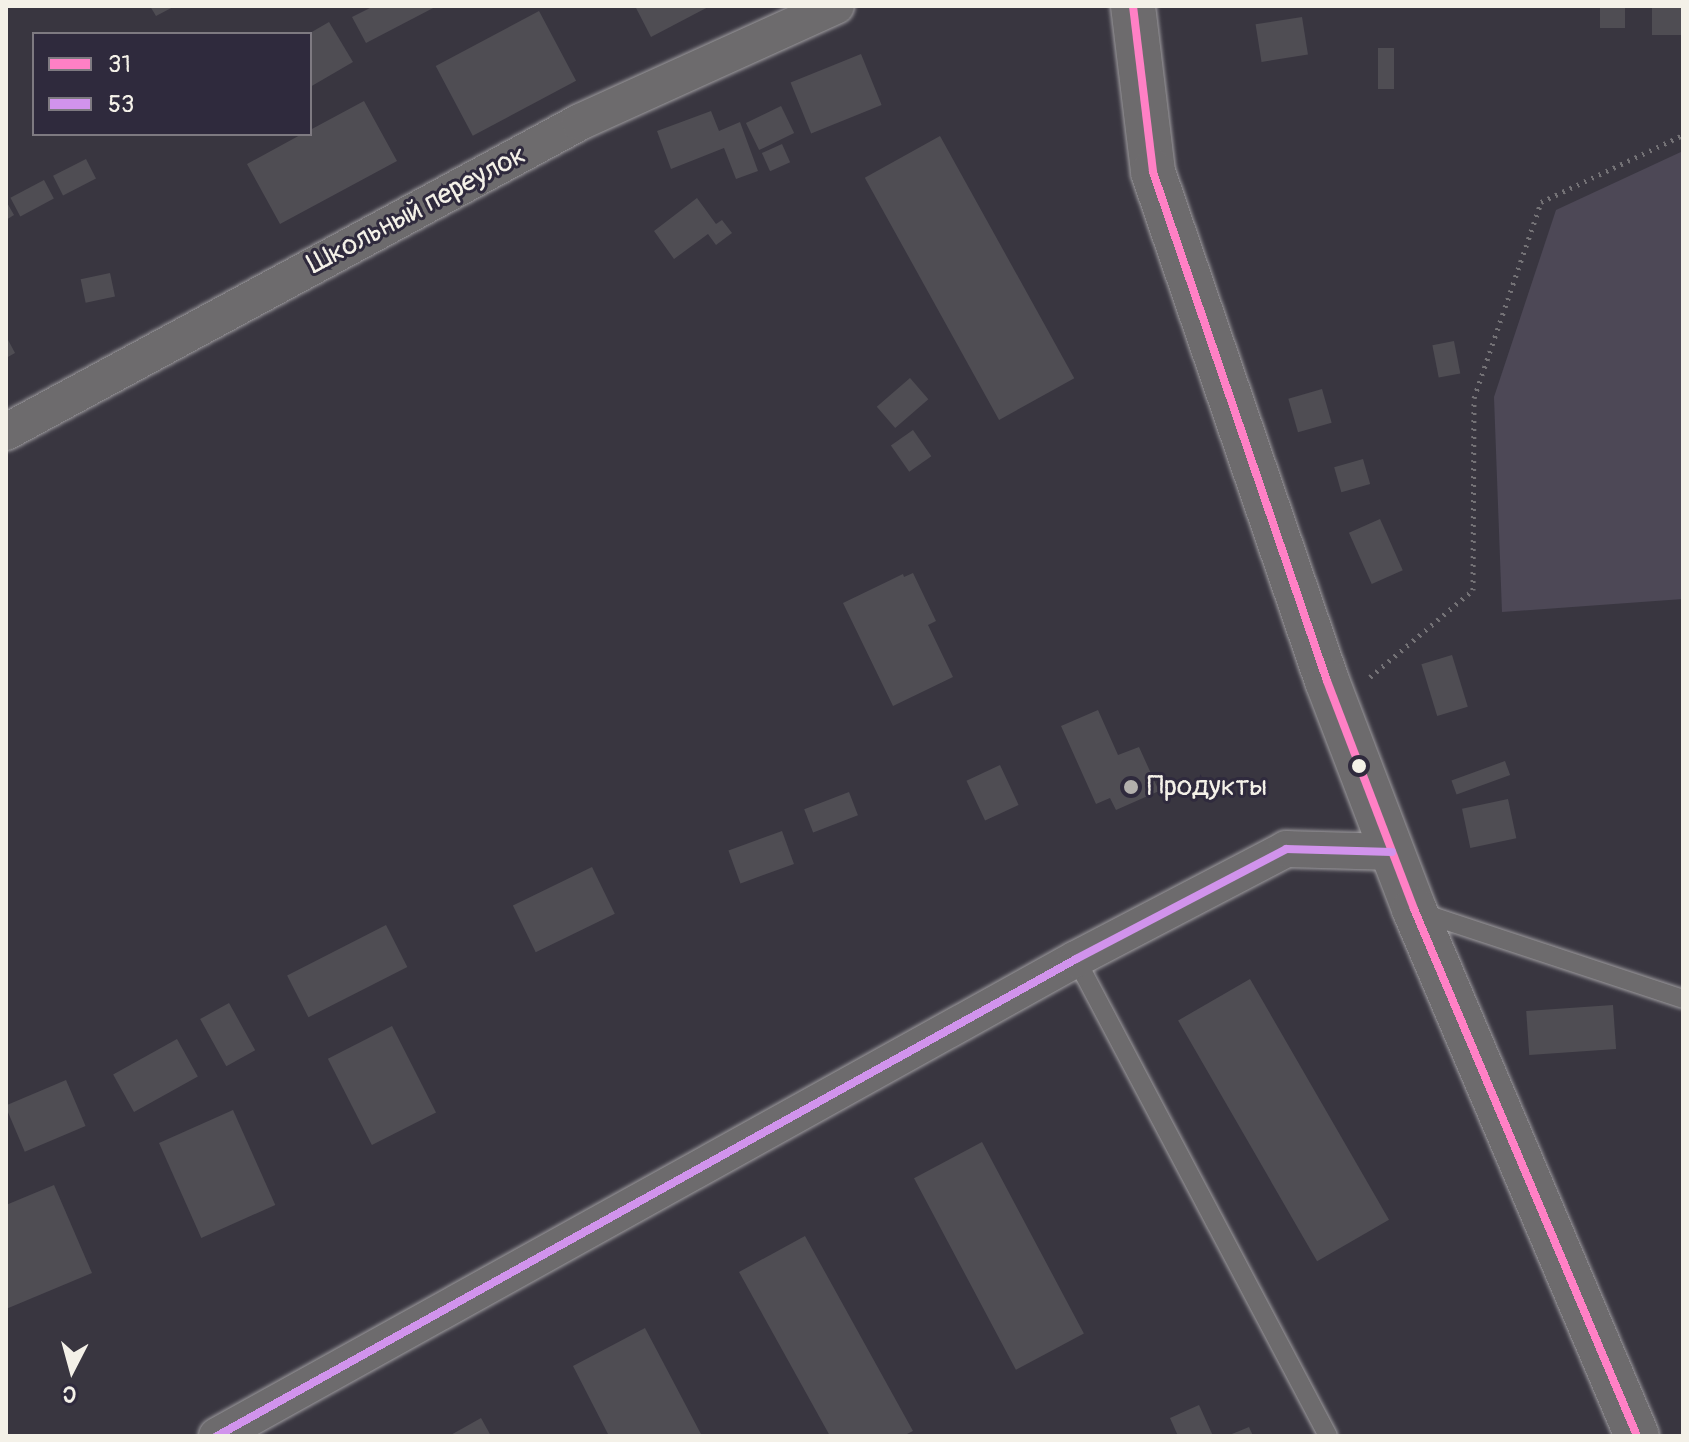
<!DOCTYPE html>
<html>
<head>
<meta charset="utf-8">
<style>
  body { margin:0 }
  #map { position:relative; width:1689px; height:1442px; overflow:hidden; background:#393640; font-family:Pangolin,sans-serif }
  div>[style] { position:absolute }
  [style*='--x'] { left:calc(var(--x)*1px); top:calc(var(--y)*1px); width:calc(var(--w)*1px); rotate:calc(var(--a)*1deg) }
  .green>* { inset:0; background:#4d4856 }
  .building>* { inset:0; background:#4f4d53; transform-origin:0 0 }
  .path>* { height:5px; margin-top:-2.5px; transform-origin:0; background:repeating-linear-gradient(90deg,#747276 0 2px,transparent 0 8px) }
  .roads { filter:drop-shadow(0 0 2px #9e9c9f) drop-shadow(0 0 2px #9e9c9f) }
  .service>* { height:18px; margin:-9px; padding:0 9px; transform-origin:9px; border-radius:9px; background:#6d6b6d }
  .minor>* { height:36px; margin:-18px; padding:0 18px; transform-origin:18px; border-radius:18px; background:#6d6b6d }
  .tertiary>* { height:44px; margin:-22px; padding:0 22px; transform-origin:22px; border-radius:22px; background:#6d6b6d }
  .bus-1>* { height:8px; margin:-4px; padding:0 4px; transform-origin:4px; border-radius:4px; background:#ff80c5 }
  .bus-2>* { height:8px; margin:-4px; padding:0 4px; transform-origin:4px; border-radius:4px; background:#d193ec }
  .dots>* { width:22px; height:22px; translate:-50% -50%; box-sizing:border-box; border:4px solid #2f2a3d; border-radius:50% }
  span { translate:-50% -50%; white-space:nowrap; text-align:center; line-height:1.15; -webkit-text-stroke:6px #2f2a3d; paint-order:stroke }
  .street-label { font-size:28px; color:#f4f1e8 }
  .poi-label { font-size:28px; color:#f4f1e8 }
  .left { translate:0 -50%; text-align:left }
  .frame { position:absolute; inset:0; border:8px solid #f4f1e8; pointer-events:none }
  .legend { position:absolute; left:32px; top:32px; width:280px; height:104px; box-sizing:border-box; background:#2f2a3d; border:2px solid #7e7a81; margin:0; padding:10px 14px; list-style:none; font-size:24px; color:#f4f1e8 }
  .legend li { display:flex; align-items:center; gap:16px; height:40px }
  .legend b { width:40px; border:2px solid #7e7a81 }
  .north { position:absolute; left:32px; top:1330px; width:80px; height:80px; -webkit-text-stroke:6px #2f2a3d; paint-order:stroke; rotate:186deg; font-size:22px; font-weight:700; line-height:32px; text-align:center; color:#f4f1e8 }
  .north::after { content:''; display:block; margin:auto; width:28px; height:36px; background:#f4f1e8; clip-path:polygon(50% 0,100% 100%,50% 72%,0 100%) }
</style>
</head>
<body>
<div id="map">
  <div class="green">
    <i style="clip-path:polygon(1683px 151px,1683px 599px,1502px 612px,1494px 397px,1556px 210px)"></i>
  </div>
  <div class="building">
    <i style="clip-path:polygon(150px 6px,175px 6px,156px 16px)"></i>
    <i style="clip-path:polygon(374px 6px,437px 6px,366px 43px,352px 17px)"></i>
    <i style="clip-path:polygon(635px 6px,710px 6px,651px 37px)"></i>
    <i style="left:1600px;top:6px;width:25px;height:22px"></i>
    <i style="left:1652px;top:6px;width:31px;height:29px"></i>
    <i style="left:539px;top:11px;width:79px;height:117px;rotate:62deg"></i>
    <i style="left:1302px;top:17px;width:38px;height:47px;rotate:81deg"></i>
    <i style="clip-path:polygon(329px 22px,353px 62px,310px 87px,310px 33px)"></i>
    <i style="left:1378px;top:48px;width:16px;height:41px"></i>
    <i style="left:861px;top:54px;width:55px;height:76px;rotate:68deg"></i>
    <i style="clip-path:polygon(364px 101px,397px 161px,280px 224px,247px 164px,302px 134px,310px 134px,310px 130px)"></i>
    <i style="left:781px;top:106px;width:30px;height:39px;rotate:64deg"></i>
    <i style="clip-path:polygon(711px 111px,719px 131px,740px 122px,758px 171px,736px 179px,724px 148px,671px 169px,657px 131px)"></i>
    <i style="left:940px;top:136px;width:277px;height:86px;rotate:61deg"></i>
    <i style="left:782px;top:144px;width:20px;height:22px;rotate:66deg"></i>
    <i style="left:86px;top:159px;width:22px;height:37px;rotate:63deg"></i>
    <i style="left:44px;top:180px;width:21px;height:38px;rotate:62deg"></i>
    <i style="clip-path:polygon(697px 198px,716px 224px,722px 220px,732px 233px,716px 245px,708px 234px,674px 259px,654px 231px)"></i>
    <i style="clip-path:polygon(6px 201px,14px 215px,6px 220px)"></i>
    <i style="left:110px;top:273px;width:24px;height:30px;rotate:78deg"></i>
    <i style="clip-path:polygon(6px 336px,15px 353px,6px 358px)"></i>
    <i style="left:1454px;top:341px;width:33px;height:22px;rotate:79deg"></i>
    <i style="left:910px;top:378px;width:28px;height:44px;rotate:49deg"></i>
    <i style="left:1322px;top:389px;width:35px;height:35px;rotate:74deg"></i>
    <i style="left:913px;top:430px;width:32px;height:27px;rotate:55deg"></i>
    <i style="left:1363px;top:459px;width:26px;height:30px;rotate:74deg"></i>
    <i style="left:1380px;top:519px;width:56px;height:34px;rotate:66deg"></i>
    <i style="clip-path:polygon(913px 573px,936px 621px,928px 625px,953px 677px,893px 706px,843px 603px,903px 574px,904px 577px)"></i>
    <i style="left:1452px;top:655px;width:54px;height:32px;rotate:73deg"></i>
    <i style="clip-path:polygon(1098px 710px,1118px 755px,1139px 747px,1159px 791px,1116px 810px,1110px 798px,1096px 804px,1061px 726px)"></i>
    <i style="left:1505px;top:761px;width:15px;height:57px;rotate:70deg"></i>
    <i style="left:1000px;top:765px;width:44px;height:37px;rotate:65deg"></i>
    <i style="left:849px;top:792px;width:25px;height:48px;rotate:69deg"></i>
    <i style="left:1508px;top:799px;width:40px;height:47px;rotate:78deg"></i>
    <i style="left:782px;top:831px;width:35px;height:57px;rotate:70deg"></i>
    <i style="left:592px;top:867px;width:52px;height:88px;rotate:64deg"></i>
    <i style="left:386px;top:925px;width:47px;height:111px;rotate:63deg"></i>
    <i style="left:1250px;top:979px;width:278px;height:83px;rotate:60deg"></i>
    <i style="left:229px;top:1003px;width:54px;height:33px;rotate:61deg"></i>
    <i style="left:1613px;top:1005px;width:44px;height:87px;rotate:86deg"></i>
    <i style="left:392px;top:1026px;width:97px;height:72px;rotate:63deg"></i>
    <i style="left:177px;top:1039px;width:43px;height:73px;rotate:61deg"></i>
    <i style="left:66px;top:1080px;width:50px;height:66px;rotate:67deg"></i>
    <i style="left:233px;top:1110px;width:104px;height:81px;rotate:66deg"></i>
    <i style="left:982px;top:1142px;width:217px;height:77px;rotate:62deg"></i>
    <i style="clip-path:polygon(54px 1185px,92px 1273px,6px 1309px,6px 1205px)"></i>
    <i style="clip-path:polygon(805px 1236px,913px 1431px,903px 1436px,830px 1436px,739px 1272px)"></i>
    <i style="clip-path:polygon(645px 1328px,702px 1436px,609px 1436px,573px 1366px)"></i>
    <i style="clip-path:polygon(1199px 1405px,1213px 1436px,1178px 1436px,1170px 1418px)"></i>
    <i style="clip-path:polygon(481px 1418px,491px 1436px,449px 1436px)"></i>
    <i style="clip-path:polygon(1249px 1427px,1253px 1436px,1227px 1436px)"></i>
  </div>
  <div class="path">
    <i style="--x:1370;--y:677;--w:135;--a:-40.2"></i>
    <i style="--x:1473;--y:590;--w:192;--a:-89.7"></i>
    <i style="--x:1474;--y:398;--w:207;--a:-71.1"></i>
    <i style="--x:1541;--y:202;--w:157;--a:-25.3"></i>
  </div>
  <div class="roads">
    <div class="service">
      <i style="--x:1420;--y:912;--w:277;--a:18.3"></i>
      <i style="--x:1076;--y:959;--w:539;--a:62.15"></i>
    </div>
    <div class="minor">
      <i style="--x:6;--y:432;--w:652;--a:-28.37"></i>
      <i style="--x:580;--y:122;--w:281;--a:-24.4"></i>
      <i style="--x:217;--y:1436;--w:983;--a:-29.04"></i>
      <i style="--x:1076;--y:959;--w:237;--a:-27.6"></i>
      <i style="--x:1286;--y:849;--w:106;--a:1.6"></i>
    </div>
    <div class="tertiary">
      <i style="--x:1133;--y:6;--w:167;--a:83.1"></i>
      <i style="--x:1153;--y:172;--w:538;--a:71.13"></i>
      <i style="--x:1327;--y:681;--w:244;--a:69.1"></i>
      <i style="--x:1414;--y:909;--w:572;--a:67.06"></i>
    </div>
  </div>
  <div class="bus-1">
    <i style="--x:1133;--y:6;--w:167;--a:83.1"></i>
    <i style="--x:1153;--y:172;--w:538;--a:71.13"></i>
    <i style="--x:1327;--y:681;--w:244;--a:69.1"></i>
    <i style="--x:1414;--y:909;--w:572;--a:67.06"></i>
  </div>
  <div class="bus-2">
    <i style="--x:217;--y:1436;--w:983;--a:-29.04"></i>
    <i style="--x:1076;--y:959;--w:237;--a:-27.6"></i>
    <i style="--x:1286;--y:849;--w:106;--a:1.6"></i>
  </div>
  <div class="dots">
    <i style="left:1359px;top:766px;background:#f4f1e8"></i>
    <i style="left:1131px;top:787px;background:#b3b0ad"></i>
  </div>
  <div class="street-label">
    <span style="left:417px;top:210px;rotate:-28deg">Школьный переулок</span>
  </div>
  <div class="poi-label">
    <span class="left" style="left:1147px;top:787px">Продукты</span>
  </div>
  <div class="frame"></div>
  <ul class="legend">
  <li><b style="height:10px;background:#ff80c5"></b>31</li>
  <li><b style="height:10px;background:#d193ec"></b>53</li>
  </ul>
  <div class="north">С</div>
</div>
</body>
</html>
